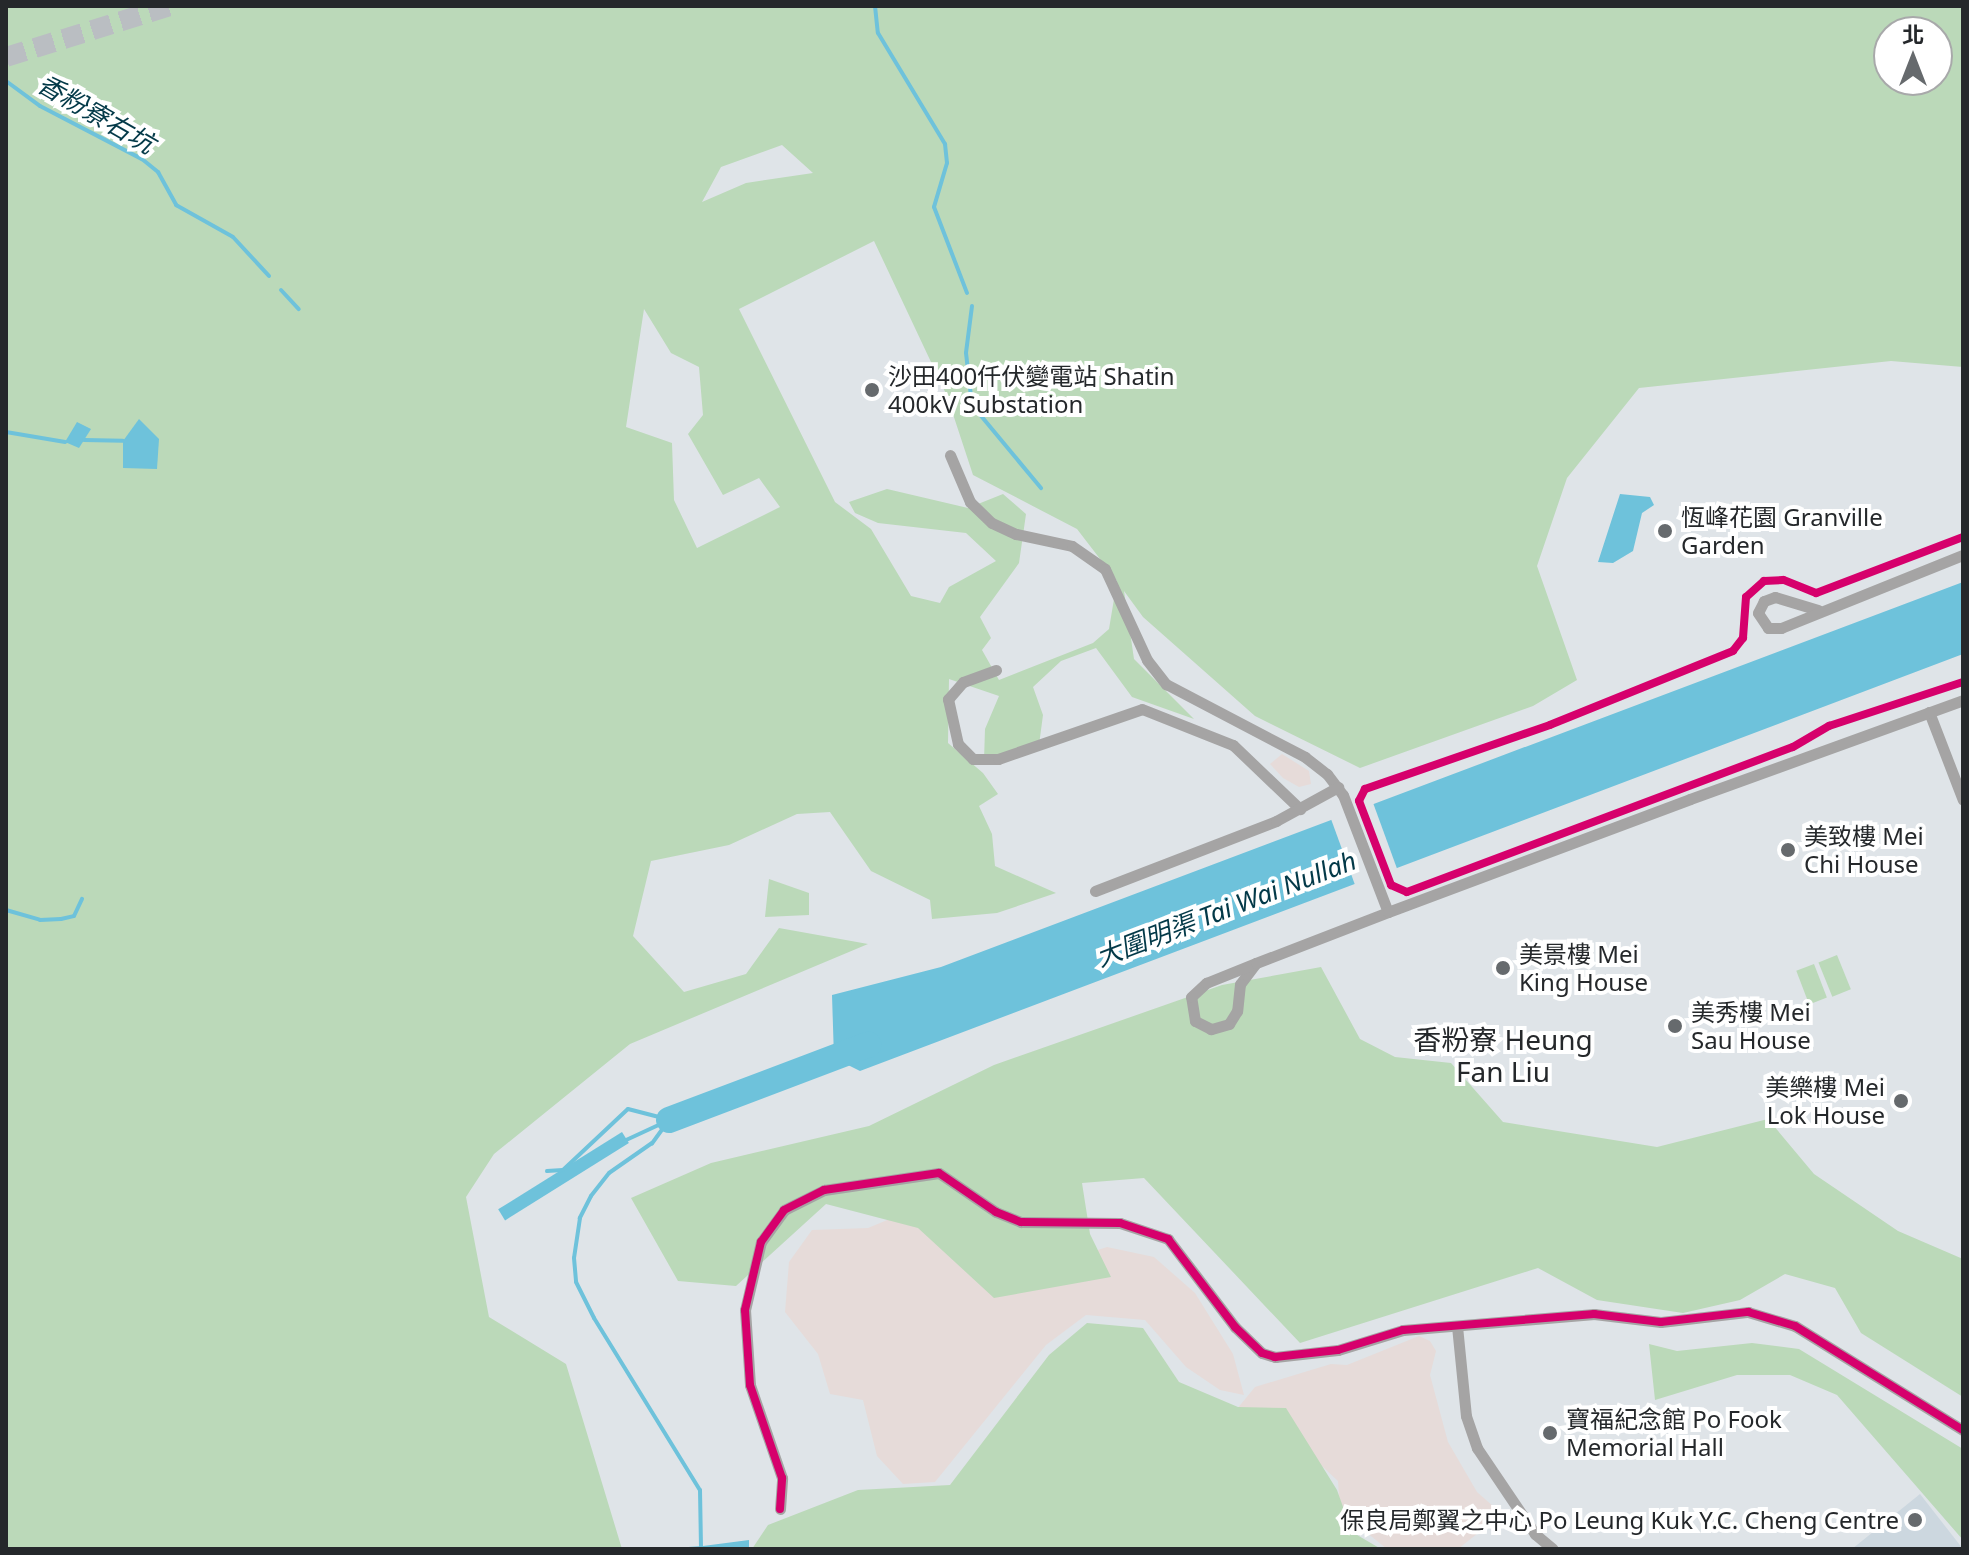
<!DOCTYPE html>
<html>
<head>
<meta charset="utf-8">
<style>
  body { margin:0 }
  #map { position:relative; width:1969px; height:1555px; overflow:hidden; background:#dfe4e8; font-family:"Noto Sans","Noto Sans TC",sans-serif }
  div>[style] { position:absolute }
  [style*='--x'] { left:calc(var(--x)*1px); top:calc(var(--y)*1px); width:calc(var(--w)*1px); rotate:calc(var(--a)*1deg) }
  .built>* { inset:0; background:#ccd7df }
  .industrial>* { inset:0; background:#e6dbd9 }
  .green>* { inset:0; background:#bbd9b9; transform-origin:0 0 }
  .water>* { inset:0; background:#6ec2db; transform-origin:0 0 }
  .pier>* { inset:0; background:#dfe4e8; transform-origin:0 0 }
  .stream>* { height:4px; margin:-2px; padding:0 2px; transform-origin:2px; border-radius:2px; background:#6ec2db }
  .river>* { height:26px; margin:-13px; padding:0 13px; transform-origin:13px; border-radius:13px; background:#6ec2db }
  .highway-tunnel>* { height:20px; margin-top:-10px; transform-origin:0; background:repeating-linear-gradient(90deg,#babec2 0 20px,transparent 0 30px) }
  .street>* { height:11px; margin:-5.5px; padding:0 5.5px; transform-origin:5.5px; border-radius:5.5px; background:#a5a4a4 }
  .cycleway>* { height:8px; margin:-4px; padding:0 4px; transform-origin:4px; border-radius:4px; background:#d6006c }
  .dots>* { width:22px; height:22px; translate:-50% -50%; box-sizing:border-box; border:4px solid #fff; border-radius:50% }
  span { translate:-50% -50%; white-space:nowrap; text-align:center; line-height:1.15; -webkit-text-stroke:8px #fff; paint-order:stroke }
  .poi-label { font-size:24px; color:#25282b }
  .left { translate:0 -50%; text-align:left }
  .right { translate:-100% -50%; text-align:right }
  .water-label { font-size:26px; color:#033948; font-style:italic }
  .quarter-label { font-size:28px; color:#25282b }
  .frame { position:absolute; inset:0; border:8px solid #25282b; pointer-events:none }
  .north { position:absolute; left:1873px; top:16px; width:80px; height:80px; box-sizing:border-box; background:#fff; border:2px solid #a8a9aa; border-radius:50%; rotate:0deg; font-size:22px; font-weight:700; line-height:32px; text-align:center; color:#25282b }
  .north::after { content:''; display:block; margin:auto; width:28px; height:36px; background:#666a6d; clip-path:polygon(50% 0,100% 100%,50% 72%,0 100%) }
</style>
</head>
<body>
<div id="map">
  <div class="built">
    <i style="clip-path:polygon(1920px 1494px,1963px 1549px,1852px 1549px)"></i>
  </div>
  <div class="industrial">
    <i style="clip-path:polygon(1282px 754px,1309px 771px,1311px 784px,1299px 787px,1283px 778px,1270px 764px)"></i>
    <i style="clip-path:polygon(897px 1216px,1055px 1264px,1107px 1247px,1154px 1257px,1195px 1293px,1233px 1354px,1244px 1395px,1220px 1390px,1186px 1367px,1145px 1320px,1086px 1315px,1046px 1345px,935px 1482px,903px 1484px,877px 1456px,863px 1400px,830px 1394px,818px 1354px,785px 1312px,789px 1262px,812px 1230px,868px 1228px)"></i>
    <i style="clip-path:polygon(1419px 1336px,1430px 1341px,1436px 1351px,1430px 1375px,1448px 1442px,1477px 1492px,1502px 1514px,1458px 1549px,1387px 1549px,1340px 1511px,1338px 1481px,1309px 1454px,1232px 1415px,1255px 1387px,1331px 1364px,1347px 1365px)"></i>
  </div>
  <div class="green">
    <i style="clip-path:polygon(evenodd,6px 6px,1963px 6px,1963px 367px,1891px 361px,1639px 388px,1567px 478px,1537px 566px,1577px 680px,1533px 706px,1360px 768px,1255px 716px,1143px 617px,1124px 591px,1134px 659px,1194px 719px,1132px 697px,1096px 648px,1061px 661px,1033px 687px,1043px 715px,1039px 745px,984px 760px,985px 729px,999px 696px,949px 679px,948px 743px,983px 773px,998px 794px,979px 806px,992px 834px,995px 866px,1056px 893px,997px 913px,932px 919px,930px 900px,871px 871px,830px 812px,797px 814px,729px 845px,651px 861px,633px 936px,684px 992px,746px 974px,779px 928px,868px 944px,630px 1044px,494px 1154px,466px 1197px,489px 1317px,566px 1364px,622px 1549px,6px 1549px,6px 6px,1889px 32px,1937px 32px,1937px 80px,1889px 80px,1889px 32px,6px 6px,782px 145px,813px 173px,746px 183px,702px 202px,721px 167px,782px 145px,6px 6px,874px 241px,947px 396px,973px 475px,1077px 529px,1117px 581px,1109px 629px,1093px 643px,999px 680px,982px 650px,991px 638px,980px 617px,1019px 563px,1026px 514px,1003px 494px,968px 508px,887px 489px,849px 502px,855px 513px,878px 523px,966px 533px,996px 561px,949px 587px,940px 603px,911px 596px,871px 529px,835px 502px,739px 309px,874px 241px,6px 6px,644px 309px,671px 353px,699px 367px,703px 415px,688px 434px,723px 495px,759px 478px,780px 507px,697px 548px,674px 500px,672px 443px,626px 427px,644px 309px)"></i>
    <i style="clip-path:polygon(769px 879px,809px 893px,809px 915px,765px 917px)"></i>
    <i style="left:1837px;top:955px;width:37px;height:20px;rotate:68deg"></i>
    <i style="left:1814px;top:964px;width:36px;height:19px;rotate:69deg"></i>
    <i style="clip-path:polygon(1321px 967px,1360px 1039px,1395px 1057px,1451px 1063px,1503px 1122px,1657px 1147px,1768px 1119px,1814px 1174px,1898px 1231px,1963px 1259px,1963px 1397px,1861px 1333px,1835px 1288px,1785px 1274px,1740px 1300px,1683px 1313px,1597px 1300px,1538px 1268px,1300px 1343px,1144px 1178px,1082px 1183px,1090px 1234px,1111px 1277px,994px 1298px,918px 1228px,826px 1204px,736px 1286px,678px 1281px,631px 1198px,711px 1163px,869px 1126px,994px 1065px,1222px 985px)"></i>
    <i style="clip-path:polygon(1087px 1323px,1143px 1328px,1179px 1382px,1238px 1407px,1286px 1408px,1337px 1490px,1352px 1532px,1381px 1549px,752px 1549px,768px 1525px,858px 1490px,950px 1485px,1049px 1355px)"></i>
    <i style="clip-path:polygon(1752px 1343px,1799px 1349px,1963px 1449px,1963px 1540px,1837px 1395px,1790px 1375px,1737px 1375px,1655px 1400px,1649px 1344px,1677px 1351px)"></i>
  </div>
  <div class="water">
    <i style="clip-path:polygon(139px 419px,159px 439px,157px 469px,123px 468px,123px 441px)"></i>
    <i style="clip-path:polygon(77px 422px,91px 429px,79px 448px,65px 442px)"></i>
    <i style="clip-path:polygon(1620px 494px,1650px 497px,1654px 505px,1642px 513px,1633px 551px,1613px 563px,1598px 562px)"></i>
    <i style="clip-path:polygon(1963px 582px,1963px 654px,860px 1071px,834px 1058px,832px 995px,941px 967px)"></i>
    <i style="left:622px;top:1132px;width:13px;height:146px;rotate:58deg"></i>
    <i style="clip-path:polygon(749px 1540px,749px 1549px,658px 1549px,703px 1546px)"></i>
  </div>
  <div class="pier">
    <i style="left:1372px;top:800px;width:77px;height:45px;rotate:70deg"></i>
  </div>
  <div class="stream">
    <i style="--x:875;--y:6;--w:27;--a:84"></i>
    <i style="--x:878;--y:33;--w:130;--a:58.9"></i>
    <i style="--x:945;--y:144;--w:19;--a:84"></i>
    <i style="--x:947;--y:163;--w:46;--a:106.5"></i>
    <i style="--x:934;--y:207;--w:92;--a:69"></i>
    <i style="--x:6;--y:81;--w:42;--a:36.3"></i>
    <i style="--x:40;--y:106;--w:115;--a:27.5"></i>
    <i style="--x:142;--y:159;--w:21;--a:39"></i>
    <i style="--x:158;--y:172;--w:38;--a:61"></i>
    <i style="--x:176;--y:205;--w:65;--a:29.3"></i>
    <i style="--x:233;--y:237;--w:53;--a:47.3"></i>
    <i style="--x:281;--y:290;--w:26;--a:47"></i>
    <i style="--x:972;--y:306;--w:47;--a:97.3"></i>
    <i style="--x:966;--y:353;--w:52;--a:83.4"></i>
    <i style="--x:972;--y:405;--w:108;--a:50.3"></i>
    <i style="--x:6;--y:432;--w:60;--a:9.6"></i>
    <i style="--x:84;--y:440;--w:39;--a:1"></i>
    <i style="--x:6;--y:910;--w:35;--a:16"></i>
    <i style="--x:40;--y:920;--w:21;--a:-3"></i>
    <i style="--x:61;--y:919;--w:13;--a:-13"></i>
    <i style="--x:74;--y:916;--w:19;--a:-65"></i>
    <i style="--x:669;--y:1120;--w:29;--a:126"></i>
    <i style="--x:652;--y:1143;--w:52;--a:145.1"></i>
    <i style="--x:609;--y:1173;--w:29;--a:128"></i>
    <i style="--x:591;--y:1196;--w:25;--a:117"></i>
    <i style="--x:580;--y:1218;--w:40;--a:98.5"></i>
    <i style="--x:574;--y:1258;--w:24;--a:85"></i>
    <i style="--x:576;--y:1282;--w:40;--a:63.4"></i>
    <i style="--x:594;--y:1318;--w:202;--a:58.4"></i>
    <i style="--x:700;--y:1490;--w:59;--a:89"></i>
    <i style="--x:624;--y:1141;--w:47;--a:-24.9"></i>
    <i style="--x:547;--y:1171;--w:16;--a:-4"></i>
    <i style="--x:563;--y:1170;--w:89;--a:-43.2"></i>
    <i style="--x:628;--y:1109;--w:40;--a:14.4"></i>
  </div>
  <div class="river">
    <i style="--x:669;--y:1120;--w:213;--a:-20.7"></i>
  </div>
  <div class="highway-tunnel">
    <i style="--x:6;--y:57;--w:172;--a:-17.3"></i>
  </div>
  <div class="street">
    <i style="--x:950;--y:455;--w:51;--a:66.9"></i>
    <i style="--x:970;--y:502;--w:30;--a:44"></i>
    <i style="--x:992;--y:523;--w:26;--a:25"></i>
    <i style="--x:1016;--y:534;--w:57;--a:12.1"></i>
    <i style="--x:1072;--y:546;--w:40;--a:34.9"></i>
    <i style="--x:1105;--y:569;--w:100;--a:65.2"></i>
    <i style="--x:1147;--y:660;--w:31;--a:52"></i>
    <i style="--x:1166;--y:684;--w:157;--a:27.7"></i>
    <i style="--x:1305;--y:757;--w:28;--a:38"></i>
    <i style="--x:1327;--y:774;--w:26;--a:53"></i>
    <i style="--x:1343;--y:795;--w:125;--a:69"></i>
    <i style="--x:1818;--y:610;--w:45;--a:-163.2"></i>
    <i style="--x:1775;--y:597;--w:12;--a:160"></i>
    <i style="--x:1764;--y:601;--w:13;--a:117"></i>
    <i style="--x:1758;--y:613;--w:18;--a:56"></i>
    <i style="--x:1768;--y:628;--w:13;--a:0"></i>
    <i style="--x:1781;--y:628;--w:196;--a:-21.9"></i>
    <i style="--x:996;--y:670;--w:35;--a:160"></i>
    <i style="--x:963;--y:682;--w:23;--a:131"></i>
    <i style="--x:948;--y:699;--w:46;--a:77.5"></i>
    <i style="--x:958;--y:744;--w:21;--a:45"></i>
    <i style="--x:973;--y:759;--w:25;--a:0"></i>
    <i style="--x:998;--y:759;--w:152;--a:-19.1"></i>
    <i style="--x:1142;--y:709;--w:98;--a:21.6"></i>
    <i style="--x:1233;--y:745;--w:93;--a:43.7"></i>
    <i style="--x:1929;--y:712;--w:94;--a:68.9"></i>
    <i style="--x:1095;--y:891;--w:194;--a:-21.1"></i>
    <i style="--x:1276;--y:821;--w:71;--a:-28.7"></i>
    <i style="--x:1256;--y:963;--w:26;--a:127"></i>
    <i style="--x:1240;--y:984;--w:27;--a:96"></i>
    <i style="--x:1237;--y:1011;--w:15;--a:122"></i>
    <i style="--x:1229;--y:1024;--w:19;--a:164"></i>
    <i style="--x:1211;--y:1029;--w:18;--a:-153"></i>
    <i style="--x:1195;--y:1021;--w:24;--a:-99"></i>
    <i style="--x:1191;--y:997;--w:21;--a:-43"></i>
    <i style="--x:1206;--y:983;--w:54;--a:-21.8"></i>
    <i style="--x:1256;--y:963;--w:142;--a:-21.1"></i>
    <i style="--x:1388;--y:912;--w:322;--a:-20.5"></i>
    <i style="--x:1690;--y:799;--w:290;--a:-19.9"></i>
    <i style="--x:1457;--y:1326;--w:90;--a:84.3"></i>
    <i style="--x:1466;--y:1416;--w:34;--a:71"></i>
    <i style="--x:1477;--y:1448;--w:104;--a:56"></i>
    <i style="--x:1535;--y:1534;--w:23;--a:40"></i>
    <i style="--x:780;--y:1509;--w:31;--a:-86"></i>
    <i style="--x:782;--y:1478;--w:98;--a:-109"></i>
    <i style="--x:750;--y:1385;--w:75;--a:-93.8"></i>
    <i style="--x:745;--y:1310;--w:70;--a:-76.8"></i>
    <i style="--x:761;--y:1242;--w:39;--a:-54"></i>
    <i style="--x:784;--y:1210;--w:45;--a:-26.6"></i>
    <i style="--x:824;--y:1190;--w:116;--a:-8.4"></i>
    <i style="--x:939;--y:1173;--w:69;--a:34.4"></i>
    <i style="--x:996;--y:1212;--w:27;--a:22"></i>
    <i style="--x:1021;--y:1222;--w:99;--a:0.6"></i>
    <i style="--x:1120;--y:1223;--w:51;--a:18.4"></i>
    <i style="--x:1168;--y:1239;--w:111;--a:52.7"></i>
    <i style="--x:1235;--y:1327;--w:37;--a:44"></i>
    <i style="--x:1262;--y:1353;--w:14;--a:17"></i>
    <i style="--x:1275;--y:1357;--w:63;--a:-6.3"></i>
    <i style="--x:1338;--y:1350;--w:68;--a:-17.1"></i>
    <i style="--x:1403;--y:1330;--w:192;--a:-4.8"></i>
    <i style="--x:1594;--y:1314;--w:67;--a:6.8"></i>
    <i style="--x:1661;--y:1322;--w:88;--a:-6.6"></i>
    <i style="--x:1748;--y:1312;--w:49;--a:16.6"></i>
    <i style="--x:1795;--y:1326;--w:198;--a:31.8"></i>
  </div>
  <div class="cycleway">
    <i style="--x:1963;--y:537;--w:157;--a:159.1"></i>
    <i style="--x:1816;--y:593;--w:35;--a:-158"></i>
    <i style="--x:1783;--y:580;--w:19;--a:177"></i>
    <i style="--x:1764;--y:581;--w:24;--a:138"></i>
    <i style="--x:1746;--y:597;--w:41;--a:94.2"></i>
    <i style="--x:1743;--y:638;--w:16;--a:128"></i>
    <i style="--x:1733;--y:651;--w:197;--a:158"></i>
    <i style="--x:1550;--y:725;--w:196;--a:160.9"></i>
    <i style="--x:1365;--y:789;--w:13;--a:117"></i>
    <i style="--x:1359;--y:801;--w:90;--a:69.1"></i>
    <i style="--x:1391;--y:885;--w:17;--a:24"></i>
    <i style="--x:1407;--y:892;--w:412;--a:-20.6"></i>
    <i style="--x:1793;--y:747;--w:42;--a:-30.3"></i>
    <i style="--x:1829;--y:726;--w:141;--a:-18.2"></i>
    <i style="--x:780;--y:1509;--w:31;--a:-86"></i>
    <i style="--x:782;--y:1478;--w:98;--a:-109"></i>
    <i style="--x:750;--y:1385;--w:75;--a:-93.8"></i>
    <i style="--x:745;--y:1310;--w:70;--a:-76.8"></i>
    <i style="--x:761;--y:1242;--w:39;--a:-54"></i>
    <i style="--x:784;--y:1210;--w:45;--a:-26.6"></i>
    <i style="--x:824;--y:1190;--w:116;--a:-8.4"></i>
    <i style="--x:939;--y:1173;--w:69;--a:34.4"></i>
    <i style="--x:996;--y:1212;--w:27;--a:22"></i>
    <i style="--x:1021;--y:1222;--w:99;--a:0.6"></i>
    <i style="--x:1120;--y:1223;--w:51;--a:18.4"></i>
    <i style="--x:1168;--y:1239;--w:111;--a:52.7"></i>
    <i style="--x:1235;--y:1327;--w:37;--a:44"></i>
    <i style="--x:1262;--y:1353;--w:14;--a:17"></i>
    <i style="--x:1275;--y:1357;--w:63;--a:-6.3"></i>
    <i style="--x:1338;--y:1350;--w:68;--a:-17.1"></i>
    <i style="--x:1403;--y:1330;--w:192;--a:-4.8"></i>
    <i style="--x:1594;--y:1314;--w:67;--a:6.8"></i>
    <i style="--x:1661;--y:1322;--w:88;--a:-6.6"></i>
    <i style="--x:1748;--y:1312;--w:49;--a:16.6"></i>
    <i style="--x:1795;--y:1326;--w:198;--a:31.8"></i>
  </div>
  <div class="dots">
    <i style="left:872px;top:390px;background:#666a6d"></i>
    <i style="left:1665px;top:531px;background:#666a6d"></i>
    <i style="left:1788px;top:850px;background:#666a6d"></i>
    <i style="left:1503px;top:968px;background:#666a6d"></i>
    <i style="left:1675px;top:1026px;background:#666a6d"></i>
    <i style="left:1901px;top:1101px;background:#666a6d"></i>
    <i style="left:1550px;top:1433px;background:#666a6d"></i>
    <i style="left:1915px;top:1520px;background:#666a6d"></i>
  </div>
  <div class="poi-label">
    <span class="left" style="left:888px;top:390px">沙田400仟伏變電站 Shatin<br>400kV Substation</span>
    <span class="left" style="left:1681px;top:531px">恆峰花園 Granville<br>Garden</span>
    <span class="left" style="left:1804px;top:850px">美致樓 Mei<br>Chi House</span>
    <span class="left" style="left:1519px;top:968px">美景樓 Mei<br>King House</span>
    <span class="left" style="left:1691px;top:1026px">美秀樓 Mei<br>Sau House</span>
    <span class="right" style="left:1885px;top:1101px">美樂樓 Mei<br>Lok House</span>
    <span class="left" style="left:1566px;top:1433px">寶福紀念館 Po Fook<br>Memorial Hall</span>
    <span class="right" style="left:1899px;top:1520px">保良局鄭翼之中心 Po Leung Kuk Y.C. Cheng Centre</span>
  </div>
  <div class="water-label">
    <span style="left:96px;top:114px;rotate:30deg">香粉寮右坑</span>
    <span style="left:1226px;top:909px;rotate:-21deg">大圍明渠 Tai Wai Nullah</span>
  </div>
  <div class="quarter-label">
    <span style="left:1503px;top:1055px">香粉寮 Heung<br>Fan Liu</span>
  </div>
  <div class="frame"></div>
  <div class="north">北</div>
</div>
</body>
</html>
